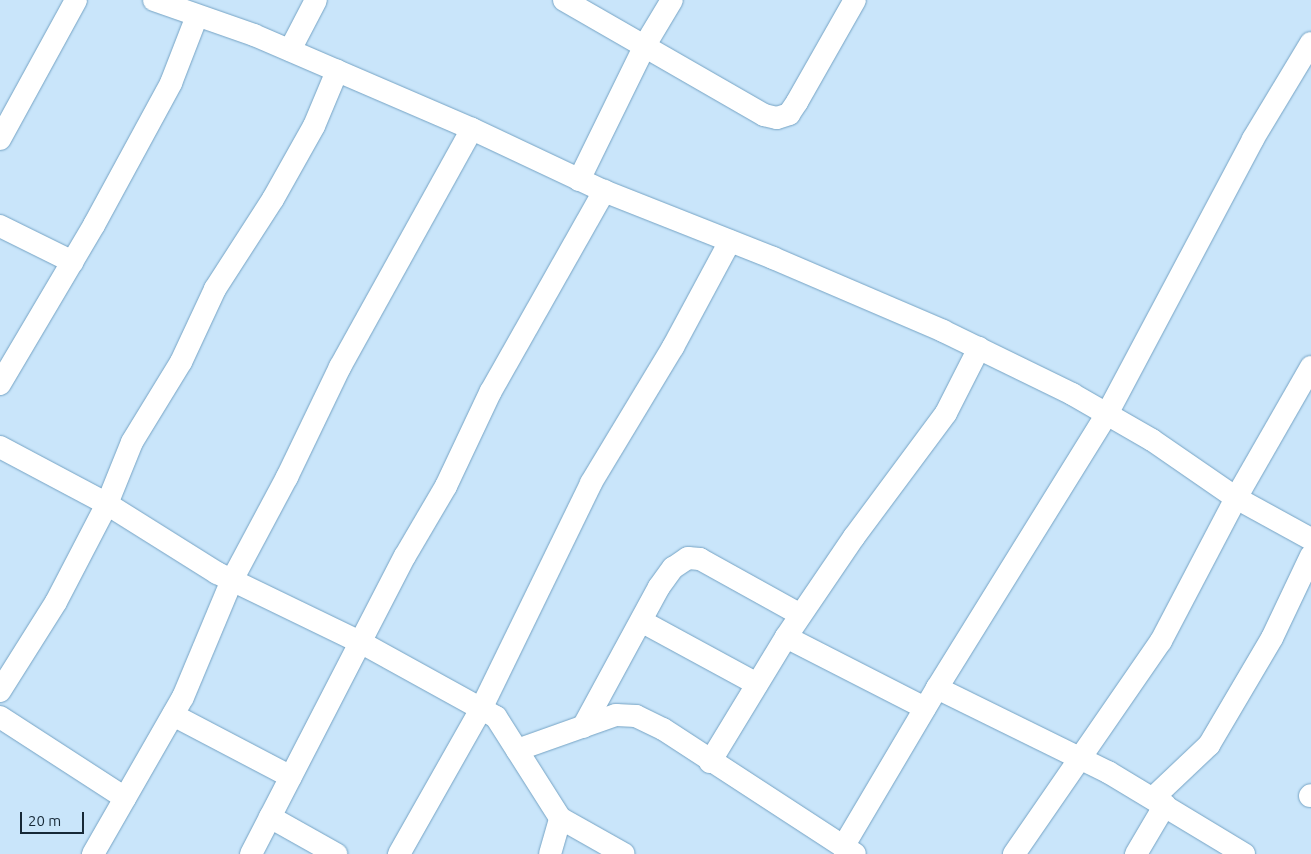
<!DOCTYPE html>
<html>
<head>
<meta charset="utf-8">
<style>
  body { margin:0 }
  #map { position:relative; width:1311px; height:854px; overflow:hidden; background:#c9e5fa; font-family:Ubuntu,sans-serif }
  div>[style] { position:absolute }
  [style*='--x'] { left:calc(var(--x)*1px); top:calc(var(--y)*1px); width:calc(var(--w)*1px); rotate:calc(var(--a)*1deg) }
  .roads { filter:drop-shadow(0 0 1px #75a3c4) drop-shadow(0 0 1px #75a3c4) }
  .minor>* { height:22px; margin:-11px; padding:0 11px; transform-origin:11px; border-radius:11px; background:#fff }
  span { translate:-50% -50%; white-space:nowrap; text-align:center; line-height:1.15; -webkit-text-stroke:5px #c9e5fa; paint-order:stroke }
  .scale { position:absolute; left:20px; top:812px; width:64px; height:22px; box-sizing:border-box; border:2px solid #162836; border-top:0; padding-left:6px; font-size:15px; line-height:18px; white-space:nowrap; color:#162836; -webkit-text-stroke:4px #c9e5fa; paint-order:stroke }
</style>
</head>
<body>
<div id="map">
  <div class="roads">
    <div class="minor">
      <i style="--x:154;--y:0;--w:106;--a:19.3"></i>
      <i style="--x:254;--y:35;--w:237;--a:23.3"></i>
      <i style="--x:472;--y:129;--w:146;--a:25.2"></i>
      <i style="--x:604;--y:191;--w:182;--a:21.6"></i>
      <i style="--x:773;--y:258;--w:185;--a:23.2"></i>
      <i style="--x:943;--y:331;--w:144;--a:26"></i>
      <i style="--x:1072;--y:394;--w:92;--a:29.9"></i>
      <i style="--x:1152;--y:440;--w:102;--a:34.6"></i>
      <i style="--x:1236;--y:498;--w:85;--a:28.7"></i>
      <i style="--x:564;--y:0;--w:231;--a:29.9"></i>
      <i style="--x:764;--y:115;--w:13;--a:13"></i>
      <i style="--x:777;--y:118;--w:13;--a:-18"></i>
      <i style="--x:789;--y:114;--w:14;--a:-56"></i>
      <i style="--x:797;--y:102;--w:117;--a:-60.4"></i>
      <i style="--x:290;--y:50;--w:56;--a:-62.5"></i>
      <i style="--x:0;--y:139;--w:158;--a:-61.3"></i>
      <i style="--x:579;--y:180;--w:150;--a:-63.9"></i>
      <i style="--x:645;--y:45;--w:52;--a:-59"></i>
      <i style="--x:0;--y:226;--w:81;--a:26.3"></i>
      <i style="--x:0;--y:384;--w:185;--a:-59.4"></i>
      <i style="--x:94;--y:225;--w:162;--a:-61.5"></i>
      <i style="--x:171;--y:83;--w:72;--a:-68.8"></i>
      <i style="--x:0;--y:447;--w:121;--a:28"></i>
      <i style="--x:107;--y:504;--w:130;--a:32.1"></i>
      <i style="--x:217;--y:573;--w:159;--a:25.8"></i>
      <i style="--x:360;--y:642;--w:155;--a:28.9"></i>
      <i style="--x:496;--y:717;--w:120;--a:57.6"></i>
      <i style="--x:560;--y:818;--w:73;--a:29.4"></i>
      <i style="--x:641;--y:621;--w:132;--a:28.5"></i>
      <i style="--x:786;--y:637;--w:156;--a:27.1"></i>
      <i style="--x:937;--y:688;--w:191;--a:26.2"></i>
      <i style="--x:1108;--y:772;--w:159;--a:31.1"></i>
      <i style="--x:0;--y:691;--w:105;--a:-57.8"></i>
      <i style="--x:56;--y:602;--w:110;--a:-62.5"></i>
      <i style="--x:107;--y:504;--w:67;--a:-68"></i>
      <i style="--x:132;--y:442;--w:94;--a:-58.5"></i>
      <i style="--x:181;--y:362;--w:81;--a:-65"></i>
      <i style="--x:215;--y:289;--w:107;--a:-57.2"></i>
      <i style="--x:273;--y:199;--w:84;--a:-60.7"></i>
      <i style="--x:314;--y:126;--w:60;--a:-67.3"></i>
      <i style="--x:173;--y:715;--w:133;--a:27.7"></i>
      <i style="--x:0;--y:717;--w:149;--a:32.9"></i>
      <i style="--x:583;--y:727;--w:159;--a:-61.5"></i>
      <i style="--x:659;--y:587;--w:24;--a:-54"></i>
      <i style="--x:673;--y:568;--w:18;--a:-34"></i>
      <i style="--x:688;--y:558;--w:12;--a:5"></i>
      <i style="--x:700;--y:559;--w:115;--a:29"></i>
      <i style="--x:517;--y:750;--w:105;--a:-19.5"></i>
      <i style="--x:616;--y:715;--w:20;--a:3"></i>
      <i style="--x:636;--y:716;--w:30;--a:26"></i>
      <i style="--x:663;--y:729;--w:229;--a:33.1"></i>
      <i style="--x:710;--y:762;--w:146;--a:-58.7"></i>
      <i style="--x:786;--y:637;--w:121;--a:-55.8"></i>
      <i style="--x:854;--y:537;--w:154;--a:-53.4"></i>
      <i style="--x:946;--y:413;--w:73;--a:-63.1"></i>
      <i style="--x:1310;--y:796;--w:1;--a:-45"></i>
      <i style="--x:1153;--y:798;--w:77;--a:-43.4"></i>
      <i style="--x:1209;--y:745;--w:124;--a:-59.5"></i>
      <i style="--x:1272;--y:638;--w:91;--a:-64.6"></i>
      <i style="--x:270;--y:817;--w:76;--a:29.3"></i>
      <i style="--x:843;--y:847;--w:185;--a:-59.4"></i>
      <i style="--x:937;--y:688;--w:322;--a:-58.2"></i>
      <i style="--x:1107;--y:414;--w:311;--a:-62"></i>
      <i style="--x:1253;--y:139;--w:112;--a:-58.9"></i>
      <i style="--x:93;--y:854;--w:181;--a:-60.2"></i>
      <i style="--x:183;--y:697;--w:127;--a:-67.3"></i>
      <i style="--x:232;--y:580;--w:117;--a:-61.9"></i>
      <i style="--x:287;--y:477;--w:122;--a:-64.3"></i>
      <i style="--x:340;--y:367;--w:272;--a:-61"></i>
      <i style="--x:251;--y:854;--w:335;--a:-62.7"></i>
      <i style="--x:405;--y:556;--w:81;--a:-59.6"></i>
      <i style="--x:446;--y:486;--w:105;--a:-64.7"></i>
      <i style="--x:491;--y:391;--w:230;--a:-60.5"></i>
      <i style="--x:399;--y:854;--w:167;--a:-60.5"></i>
      <i style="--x:481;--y:709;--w:251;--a:-64"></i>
      <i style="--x:591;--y:483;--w:159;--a:-58.9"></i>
      <i style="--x:673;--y:347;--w:120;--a:-61.7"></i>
      <i style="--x:550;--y:854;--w:37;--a:-74"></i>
      <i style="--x:1014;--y:854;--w:259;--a:-55.4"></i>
      <i style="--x:1161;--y:641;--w:161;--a:-62.3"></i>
      <i style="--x:1236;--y:498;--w:151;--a:-60.2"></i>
      <i style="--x:1136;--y:854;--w:57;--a:-59.4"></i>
    </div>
  </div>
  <div class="scale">20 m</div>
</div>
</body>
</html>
